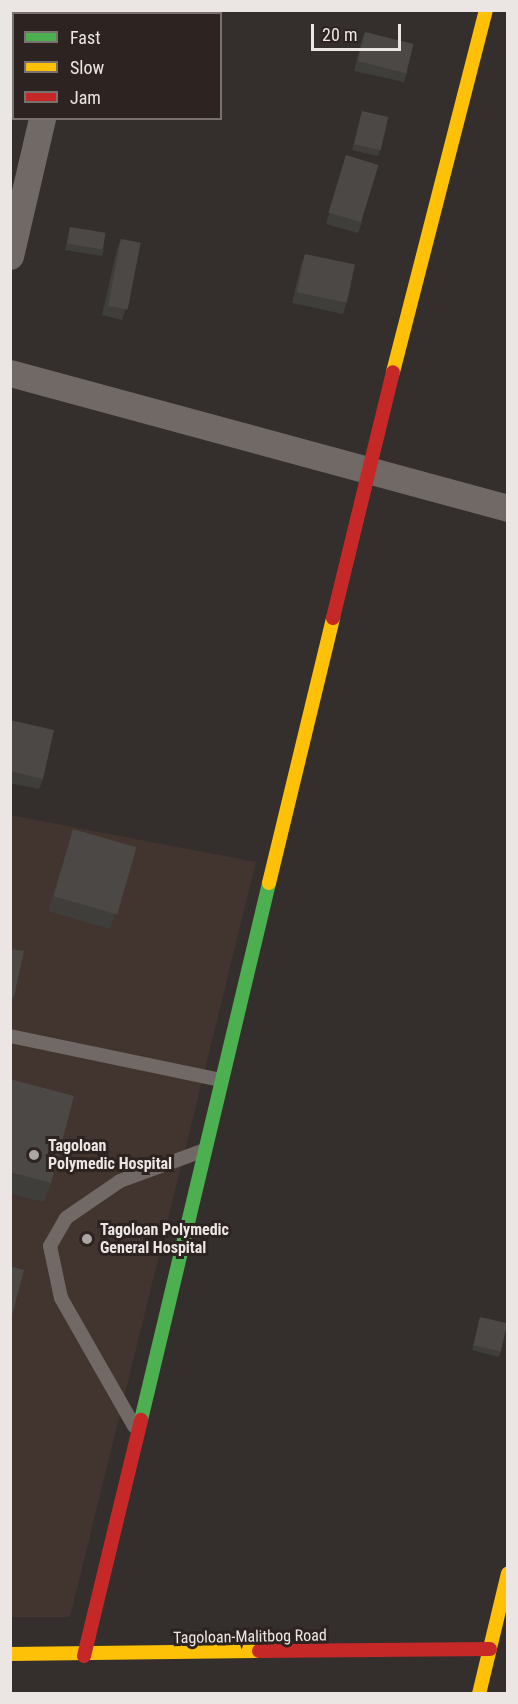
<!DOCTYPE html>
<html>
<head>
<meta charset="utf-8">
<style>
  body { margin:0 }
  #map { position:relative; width:518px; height:1704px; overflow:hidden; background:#342f2d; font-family:"Roboto Condensed",sans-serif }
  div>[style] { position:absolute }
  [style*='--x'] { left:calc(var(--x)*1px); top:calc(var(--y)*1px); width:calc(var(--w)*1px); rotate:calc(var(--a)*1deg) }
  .built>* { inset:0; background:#42342f }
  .lane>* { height:14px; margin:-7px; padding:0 7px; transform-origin:7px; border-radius:7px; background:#716966 }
  .street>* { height:27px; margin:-13.5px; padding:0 13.5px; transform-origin:13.5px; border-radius:13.5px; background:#716966 }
  .fast>* { height:14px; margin:-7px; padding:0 7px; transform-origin:7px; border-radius:7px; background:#4caf50 }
  .slow>* { height:14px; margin:-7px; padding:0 7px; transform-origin:7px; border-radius:7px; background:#ffc107 }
  .jam>* { height:14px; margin:-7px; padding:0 7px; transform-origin:7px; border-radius:7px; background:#c62828 }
  .wall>* { inset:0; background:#403e3b }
  .building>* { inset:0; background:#4b4845; transform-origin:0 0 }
  .dots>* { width:16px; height:16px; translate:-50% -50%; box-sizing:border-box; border:3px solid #2d2421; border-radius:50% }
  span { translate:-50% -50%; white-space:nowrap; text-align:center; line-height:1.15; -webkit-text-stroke:6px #2d2421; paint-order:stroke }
  .poi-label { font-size:16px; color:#ebe5e3; font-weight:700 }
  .left { translate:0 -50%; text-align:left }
  .street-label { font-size:16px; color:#ebe5e3 }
  .frame { position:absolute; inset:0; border:12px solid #ebe5e3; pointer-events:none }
  .legend { position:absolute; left:12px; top:12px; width:210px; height:108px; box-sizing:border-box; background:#2d2421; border:2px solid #79716f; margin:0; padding:8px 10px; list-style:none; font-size:18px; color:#ebe5e3 }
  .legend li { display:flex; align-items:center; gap:12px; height:30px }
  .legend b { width:30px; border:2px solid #79716f }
  .scale { position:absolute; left:311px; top:24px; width:90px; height:27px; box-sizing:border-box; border:3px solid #ebe5e3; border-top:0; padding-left:8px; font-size:18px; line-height:21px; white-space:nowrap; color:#ebe5e3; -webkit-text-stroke:4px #2d2421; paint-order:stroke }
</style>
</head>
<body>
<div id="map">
  <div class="built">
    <i style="clip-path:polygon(10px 815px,256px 862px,70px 1617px,11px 1617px)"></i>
  </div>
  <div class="lane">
    <i style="--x:10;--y:1036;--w:216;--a:11.8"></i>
    <i style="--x:134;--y:1426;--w:147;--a:-119.7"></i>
    <i style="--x:61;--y:1298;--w:53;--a:-101.9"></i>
    <i style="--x:50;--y:1246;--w:32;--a:-60"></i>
    <i style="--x:66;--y:1218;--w:65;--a:-34.4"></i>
    <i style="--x:120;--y:1181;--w:87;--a:-20.1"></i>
  </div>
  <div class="street">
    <i style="--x:66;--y:14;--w:4;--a:-76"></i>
    <i style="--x:10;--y:256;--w:142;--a:-76.9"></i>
    <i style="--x:10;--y:373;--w:516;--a:15.17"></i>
  </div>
  <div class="fast">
    <i style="--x:141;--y:1420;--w:552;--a:-76.59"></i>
  </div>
  <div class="slow">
    <i style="--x:393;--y:372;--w:374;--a:-75.6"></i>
    <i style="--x:269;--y:883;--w:273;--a:-76.4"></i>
    <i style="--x:10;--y:1654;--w:249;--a:-0.7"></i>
    <i style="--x:479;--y:1694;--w:124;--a:-76.5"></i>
  </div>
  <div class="jam">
    <i style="--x:333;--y:618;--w:253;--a:-76.3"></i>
    <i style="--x:259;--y:1651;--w:231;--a:-0.5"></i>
    <i style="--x:84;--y:1656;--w:243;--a:-76.4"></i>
  </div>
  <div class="wall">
    <i style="clip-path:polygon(365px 32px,407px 72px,404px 82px,354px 71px,361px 43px)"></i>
    <i style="clip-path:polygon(362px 111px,380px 150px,378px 156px,352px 150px)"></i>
    <i style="clip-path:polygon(346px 155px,362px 223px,358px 233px,326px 224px)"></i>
    <i style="clip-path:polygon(70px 227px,104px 250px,102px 256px,65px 250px)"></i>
    <i style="clip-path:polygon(121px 239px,126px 309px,122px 320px,102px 315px,117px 249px)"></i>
    <i style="clip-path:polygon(305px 254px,346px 304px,343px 314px,292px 303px,301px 265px)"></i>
    <i style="clip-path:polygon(10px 720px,43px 779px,39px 789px,10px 783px)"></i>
    <i style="clip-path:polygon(73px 829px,115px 915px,110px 929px,48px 911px)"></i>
    <i style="clip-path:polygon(10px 949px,14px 997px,10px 1005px)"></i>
    <i style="clip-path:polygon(10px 1079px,51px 1183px,44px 1202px,10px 1194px)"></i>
    <i style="clip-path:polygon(480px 1317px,501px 1351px,499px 1357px,472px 1350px)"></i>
  </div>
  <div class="building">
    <i style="left:365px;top:32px;width:50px;height:30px;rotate:14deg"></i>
    <i style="left:362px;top:111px;width:27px;height:34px;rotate:13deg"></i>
    <i style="left:346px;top:155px;width:34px;height:60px;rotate:17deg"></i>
    <i style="left:70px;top:227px;width:36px;height:17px;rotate:9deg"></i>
    <i style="left:121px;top:239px;width:20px;height:68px;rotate:11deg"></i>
    <i style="left:305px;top:254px;width:51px;height:39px;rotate:12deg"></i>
    <i style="clip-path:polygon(10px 720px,54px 730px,43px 779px,10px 771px)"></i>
    <i style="left:73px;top:829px;width:66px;height:70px;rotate:16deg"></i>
    <i style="clip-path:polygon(10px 949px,24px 951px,14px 997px,10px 996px)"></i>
    <i style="clip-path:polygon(10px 1079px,74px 1096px,51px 1183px,10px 1172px)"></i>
    <i style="clip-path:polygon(10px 1266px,24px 1270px,12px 1316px,10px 1315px)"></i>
    <i style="left:480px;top:1317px;width:28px;height:29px;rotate:13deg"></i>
  </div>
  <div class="dots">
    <i style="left:34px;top:1155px;background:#aba5a3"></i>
    <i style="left:87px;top:1239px;background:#aba5a3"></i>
  </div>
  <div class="poi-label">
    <span class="left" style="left:48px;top:1155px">Tagoloan<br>Polymedic Hospital</span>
    <span class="left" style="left:100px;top:1239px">Tagoloan Polymedic<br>General Hospital</span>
  </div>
  <div class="street-label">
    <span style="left:250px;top:1637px;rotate:-1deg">Tagoloan-Malitbog Road</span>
  </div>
  <div class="frame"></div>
  <ul class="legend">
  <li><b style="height:8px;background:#4caf50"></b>Fast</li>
  <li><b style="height:8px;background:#ffc107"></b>Slow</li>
  <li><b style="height:8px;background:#c62828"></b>Jam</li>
  </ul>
  <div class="scale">20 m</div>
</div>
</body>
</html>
